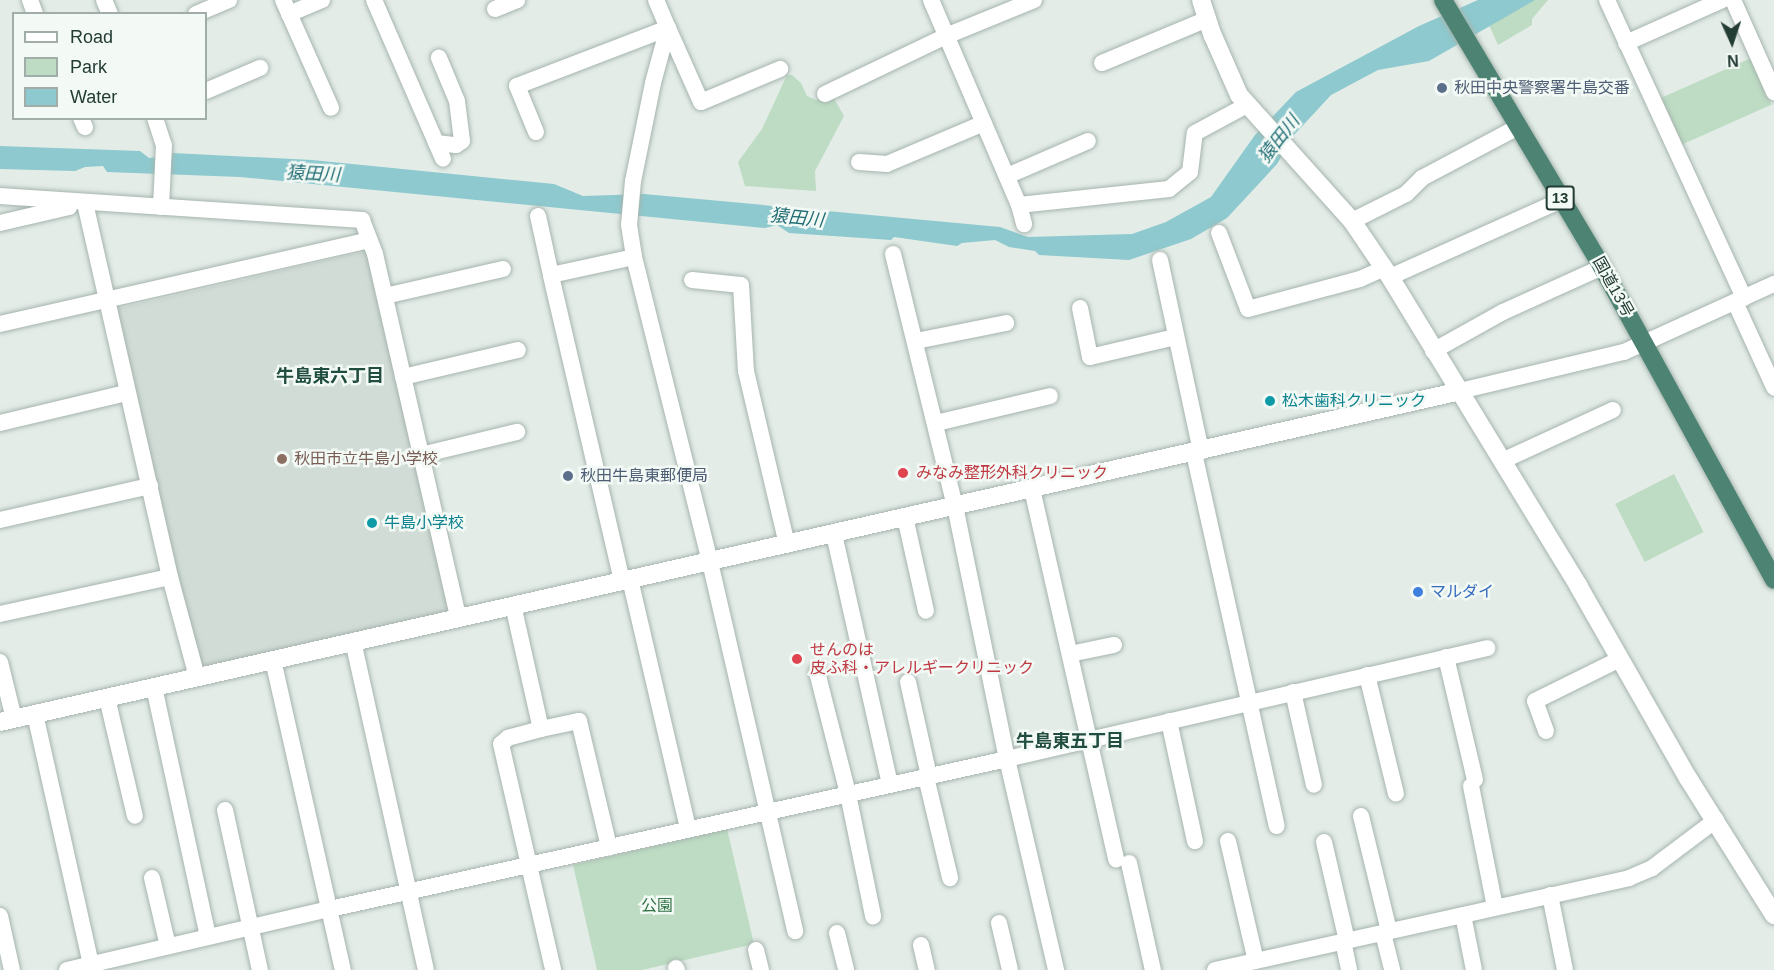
<!DOCTYPE html>
<html>
<head>
<meta charset="utf-8">
<style>
  body { margin:0 }
  #map { position:relative; width:1774px; height:970px; overflow:hidden; background:#e3ece7; font-family:Arial,"Noto Sans JP",sans-serif }
  div>[style] { position:absolute }
  [style*='--x'] { left:calc(var(--x)*1px); top:calc(var(--y)*1px); width:calc(var(--w)*1px); rotate:calc(var(--a)*1deg) }
  .built>* { inset:0; background:#d1dcd6; transform-origin:0 0 }
  .green>* { inset:0; background:#bddcc3; transform-origin:0 0 }
  .water>* { inset:0; background:#8dc9ce }
  .roads { filter:drop-shadow(0 0 2px #a6b4ae) drop-shadow(0 0 2px #a6b4ae) }
  .minor>* { height:16px; margin:-8px; padding:0 8px; transform-origin:8px; border-radius:8px; background:#fff }
  .tertiary>* { height:18px; margin:-9px; padding:0 9px; transform-origin:9px; border-radius:9px; background:#fff }
  .trunk>* { height:18px; margin:-9px; padding:0 9px; transform-origin:9px; border-radius:9px; background:#4c8372 }
  .dots>* { width:16px; height:16px; translate:-50% -50%; box-sizing:border-box; border:3px solid #f3f9f5; border-radius:50% }
  span { translate:-50% -50%; white-space:nowrap; text-align:center; line-height:1.15; -webkit-text-stroke:5px #f3f9f5; paint-order:stroke }
  .shield-label span { padding:2px 4px; background:#f3f9f5; border:2px solid; border-radius:4px; -webkit-text-stroke-width:0 }
  .shield-label { font-size:15px; color:#233c34; font-weight:700 }
  .service-label { font-size:16px; color:#4e5e75 }
  .left { translate:0 -50%; text-align:left }
  .street-label { font-size:16px; color:#233c34 }
  .culture-label { font-size:16px; color:#0d838f }
  .education-label { font-size:16px; color:#785e54 }
  .health-label { font-size:16px; color:#be3a42 }
  .shop-label { font-size:16px; color:#366cbe }
  .park-label { font-size:16px; color:#2f7144 }
  .water-label { font-size:18px; color:#206d75; font-style:italic }
  .neighbourhood-label { font-size:18px; color:#204d3f; font-weight:700 }
  .legend { position:absolute; left:12px; top:12px; width:195px; height:108px; box-sizing:border-box; background:#f3f9f5; border:2px solid #a0ada8; margin:0; padding:8px 10px; list-style:none; font-size:18px; color:#233c34 }
  .legend li { display:flex; align-items:center; gap:12px; height:30px }
  .legend b { width:30px; border:2px solid #a0ada8 }
  .north { position:absolute; left:1702px; top:12px; width:60px; height:60px; -webkit-text-stroke:4px #f3f9f5; paint-order:stroke; rotate:177deg; font-size:16px; font-weight:700; line-height:24px; text-align:center; color:#233c34 }
  .north::after { content:''; display:block; margin:auto; width:21px; height:27px; background:#233c34; clip-path:polygon(50% 0,100% 100%,50% 72%,0 100%) }
</style>
</head>
<body>
<div id="map">
  <div class="built">
    <i style="left:367px;top:251px;width:369px;height:257px;rotate:77deg"></i>
  </div>
  <div class="green">
    <i style="clip-path:polygon(1531px 0,1548px 0,1532px 19px,1532px 25px,1498px 45px,1489px 25px)"></i>
    <i style="left:1751px;top:58px;width:51px;height:98px;rotate:66deg"></i>
    <i style="clip-path:polygon(787px 75px,792px 75px,801px 83px,807px 96px,816px 100px,832px 95px,844px 116px,815px 171px,816px 191px,745px 186px,738px 162px,762px 129px)"></i>
    <i style="left:1674px;top:474px;width:65px;height:66px;rotate:63deg"></i>
    <i style="clip-path:polygon(727px 829px,754px 944px,642px 970px,597px 970px,573px 865px)"></i>
  </div>
  <div class="water">
    <i style="clip-path:polygon(1478px 0,1535px 0,1429px 61px,1378px 70px,1331px 95px,1294px 135px,1277px 164px,1227px 218px,1191px 239px,1129px 260px,1039px 255px,1035px 251px,1009px 247px,995px 240px,962px 243px,957px 246px,894px 237px,891px 240px,789px 233px,777px 225px,765px 228px,240px 177px,107px 172px,103px 166px,85px 167px,75px 171px,0 169px,0 146px,140px 151px,149px 158px,170px 156px,173px 153px,312px 160px,554px 184px,583px 196px,644px 194px,1000px 227px,1028px 237px,1132px 234px,1166px 222px,1211px 197px,1255px 135px,1296px 92px,1419px 26px)"></i>
  </div>
  <div class="roads">
    <div class="minor">
      <i style="--x:30;--y:0;--w:15;--a:70"></i>
      <i style="--x:104;--y:0;--w:15;--a:67"></i>
      <i style="--x:283;--y:0;--w:118;--a:66"></i>
      <i style="--x:374;--y:0;--w:173;--a:66.5"></i>
      <i style="--x:656;--y:0;--w:30;--a:67"></i>
      <i style="--x:668;--y:28;--w:57;--a:105.3"></i>
      <i style="--x:653;--y:83;--w:100;--a:101.5"></i>
      <i style="--x:633;--y:181;--w:44;--a:95.2"></i>
      <i style="--x:629;--y:225;--w:32;--a:81"></i>
      <i style="--x:634;--y:257;--w:314;--a:76"></i>
      <i style="--x:710;--y:562;--w:379;--a:77"></i>
      <i style="--x:931;--y:0;--w:223;--a:66.8"></i>
      <i style="--x:1019;--y:205;--w:20;--a:75"></i>
      <i style="--x:1607;--y:0;--w:328;--a:65.3"></i>
      <i style="--x:1733;--y:0;--w:101;--a:66"></i>
      <i style="--x:495;--y:9;--w:24;--a:-22"></i>
      <i style="--x:196;--y:14;--w:36;--a:-23"></i>
      <i style="--x:289;--y:14;--w:36;--a:-23"></i>
      <i style="--x:1626;--y:43;--w:105;--a:-24.1"></i>
      <i style="--x:1102;--y:63;--w:114;--a:-22.7"></i>
      <i style="--x:206;--y:91;--w:59;--a:-23.1"></i>
      <i style="--x:825;--y:94;--w:134;--a:-25.6"></i>
      <i style="--x:946;--y:36;--w:95;--a:-22.2"></i>
      <i style="--x:81;--y:118;--w:10;--a:66"></i>
      <i style="--x:155;--y:118;--w:28;--a:72"></i>
      <i style="--x:164;--y:145;--w:62;--a:92.8"></i>
      <i style="--x:536;--y:132;--w:50;--a:-112.4"></i>
      <i style="--x:517;--y:86;--w:162;--a:-21"></i>
      <i style="--x:668;--y:28;--w:81;--a:66"></i>
      <i style="--x:701;--y:102;--w:86;--a:-22.7"></i>
      <i style="--x:436;--y:143;--w:20;--a:6"></i>
      <i style="--x:456;--y:145;--w:7;--a:-34"></i>
      <i style="--x:462;--y:141;--w:40;--a:-97.1"></i>
      <i style="--x:457;--y:101;--w:47;--a:-112.7"></i>
      <i style="--x:859;--y:162;--w:28;--a:4"></i>
      <i style="--x:887;--y:164;--w:105;--a:-22.9"></i>
      <i style="--x:1007;--y:176;--w:88;--a:-23.4"></i>
      <i style="--x:0;--y:196;--w:363;--a:3.8"></i>
      <i style="--x:362;--y:220;--w:36;--a:69"></i>
      <i style="--x:375;--y:254;--w:372;--a:77.1"></i>
      <i style="--x:85;--y:203;--w:384;--a:77.2"></i>
      <i style="--x:170;--y:577;--w:104;--a:74.9"></i>
      <i style="--x:1019;--y:205;--w:151;--a:-6.1"></i>
      <i style="--x:1169;--y:189;--w:27;--a:-39"></i>
      <i style="--x:1190;--y:172;--w:39;--a:-83"></i>
      <i style="--x:1195;--y:133;--w:59;--a:-28.3"></i>
      <i style="--x:538;--y:216;--w:60;--a:77.6"></i>
      <i style="--x:1352;--y:221;--w:60;--a:-26.6"></i>
      <i style="--x:1406;--y:194;--w:23;--a:-45"></i>
      <i style="--x:1422;--y:178;--w:109;--a:-28"></i>
      <i style="--x:0;--y:223;--w:71;--a:-13.1"></i>
      <i style="--x:1219;--y:233;--w:81;--a:69.1"></i>
      <i style="--x:1248;--y:309;--w:116;--a:-15"></i>
      <i style="--x:1360;--y:279;--w:27;--a:-24"></i>
      <i style="--x:893;--y:254;--w:260;--a:76.2"></i>
      <i style="--x:955;--y:506;--w:258;--a:78.4"></i>
      <i style="--x:1007;--y:759;--w:217;--a:76.9"></i>
      <i style="--x:1160;--y:260;--w:196;--a:77.9"></i>
      <i style="--x:1390;--y:277;--w:188;--a:-24.2"></i>
      <i style="--x:692;--y:280;--w:49;--a:5.8"></i>
      <i style="--x:741;--y:285;--w:86;--a:86.7"></i>
      <i style="--x:746;--y:371;--w:178;--a:76.7"></i>
      <i style="--x:385;--y:296;--w:121;--a:-12.9"></i>
      <i style="--x:1735;--y:302;--w:94;--a:65.4"></i>
      <i style="--x:1080;--y:308;--w:50;--a:78.5"></i>
      <i style="--x:1090;--y:357;--w:87;--a:-13.2"></i>
      <i style="--x:0;--y:324;--w:379;--a:-12.8"></i>
      <i style="--x:916;--y:341;--w:92;--a:-11.3"></i>
      <i style="--x:1433;--y:351;--w:80;--a:-29.1"></i>
      <i style="--x:1503;--y:312;--w:109;--a:-24.4"></i>
      <i style="--x:403;--y:377;--w:118;--a:-13.2"></i>
      <i style="--x:1460;--y:391;--w:169;--a:-13.4"></i>
      <i style="--x:1624;--y:352;--w:165;--a:-24.4"></i>
      <i style="--x:0;--y:423;--w:130;--a:-13.4"></i>
      <i style="--x:936;--y:423;--w:117;--a:-13.3"></i>
      <i style="--x:1194;--y:453;--w:382;--a:77.5"></i>
      <i style="--x:421;--y:455;--w:99;--a:-13.5"></i>
      <i style="--x:1502;--y:461;--w:122;--a:-24.7"></i>
      <i style="--x:1032;--y:489;--w:380;--a:77.2"></i>
      <i style="--x:905;--y:517;--w:96;--a:77.4"></i>
      <i style="--x:0;--y:520;--w:154;--a:-12.8"></i>
      <i style="--x:834;--y:534;--w:257;--a:77.4"></i>
      <i style="--x:630;--y:579;--w:257;--a:76.9"></i>
      <i style="--x:622;--y:581;--w:314;--a:-103.1"></i>
      <i style="--x:551;--y:275;--w:85;--a:-12.2"></i>
      <i style="--x:513;--y:605;--w:127;--a:77.3"></i>
      <i style="--x:541;--y:729;--w:39;--a:-12"></i>
      <i style="--x:579;--y:721;--w:130;--a:76.6"></i>
      <i style="--x:0;--y:614;--w:174;--a:-12.3"></i>
      <i style="--x:353;--y:641;--w:337;--a:77.5"></i>
      <i style="--x:1070;--y:654;--w:45;--a:-11.6"></i>
      <i style="--x:1446;--y:657;--w:126;--a:76.7"></i>
      <i style="--x:273;--y:660;--w:318;--a:77.3"></i>
      <i style="--x:0;--y:662;--w:59;--a:76.2"></i>
      <i style="--x:817;--y:672;--w:126;--a:75.7"></i>
      <i style="--x:848;--y:794;--w:125;--a:78.4"></i>
      <i style="--x:1367;--y:675;--w:122;--a:76.3"></i>
      <i style="--x:908;--y:682;--w:96;--a:77.4"></i>
      <i style="--x:154;--y:687;--w:255;--a:77.8"></i>
      <i style="--x:1293;--y:692;--w:95;--a:77.3"></i>
      <i style="--x:107;--y:698;--w:121;--a:76.7"></i>
      <i style="--x:35;--y:714;--w:256;--a:77.4"></i>
      <i style="--x:1169;--y:721;--w:123;--a:77.8"></i>
      <i style="--x:541;--y:729;--w:34;--a:165"></i>
      <i style="--x:508;--y:738;--w:9;--a:139"></i>
      <i style="--x:501;--y:744;--w:232;--a:77"></i>
      <i style="--x:1546;--y:731;--w:32;--a:-110"></i>
      <i style="--x:1535;--y:701;--w:95;--a:-26.3"></i>
      <i style="--x:926;--y:777;--w:104;--a:76.6"></i>
      <i style="--x:1471;--y:786;--w:123;--a:78.8"></i>
      <i style="--x:225;--y:810;--w:164;--a:77.7"></i>
      <i style="--x:1361;--y:816;--w:118;--a:76.3"></i>
      <i style="--x:1228;--y:841;--w:123;--a:76.9"></i>
      <i style="--x:1324;--y:842;--w:102;--a:76.9"></i>
      <i style="--x:1129;--y:863;--w:110;--a:77.4"></i>
      <i style="--x:152;--y:878;--w:70;--a:76.8"></i>
      <i style="--x:1550;--y:895;--w:76;--a:78.7"></i>
      <i style="--x:1463;--y:915;--w:56;--a:78.7"></i>
      <i style="--x:0;--y:916;--w:55;--a:77.5"></i>
      <i style="--x:999;--y:923;--w:48;--a:76.8"></i>
      <i style="--x:837;--y:933;--w:38;--a:76"></i>
      <i style="--x:1383;--y:933;--w:38;--a:76"></i>
      <i style="--x:1343;--y:941;--w:30;--a:78"></i>
      <i style="--x:921;--y:945;--w:26;--a:77"></i>
      <i style="--x:756;--y:950;--w:21;--a:76"></i>
      <i style="--x:676;--y:968;--w:2;--a:63"></i>
      <i style="--x:67;--y:970;--w:270;--a:-13.1"></i>
      <i style="--x:330;--y:909;--w:693;--a:-12.49"></i>
      <i style="--x:1007;--y:759;--w:493;--a:-13"></i>
      <i style="--x:1215;--y:970;--w:424;--a:-12.5"></i>
      <i style="--x:1629;--y:878;--w:25;--a:-23"></i>
      <i style="--x:1652;--y:868;--w:80;--a:-36.9"></i>
    </div>
    <div class="tertiary">
      <i style="--x:1201;--y:0;--w:38;--a:72"></i>
      <i style="--x:1213;--y:36;--w:64;--a:66.2"></i>
      <i style="--x:1239;--y:95;--w:169;--a:48.1"></i>
      <i style="--x:1352;--y:221;--w:68;--a:55.8"></i>
      <i style="--x:1390;--y:277;--w:363;--a:58.6"></i>
      <i style="--x:1579;--y:587;--w:220;--a:60.3"></i>
      <i style="--x:1688;--y:778;--w:162;--a:57.9"></i>
      <i style="--x:0;--y:722;--w:1497;--a:-12.77"></i>
    </div>
    <div class="trunk">
      <i style="--x:1443;--y:0;--w:311;--a:59.2"></i>
      <i style="--x:1602;--y:267;--w:357;--a:61.2"></i>
    </div>
  </div>
  <div class="dots">
    <i style="left:1442px;top:88px;background:#5c6f8a"></i>
    <i style="left:1270px;top:401px;background:#0f9aa8"></i>
    <i style="left:282px;top:459px;background:#8d6e63"></i>
    <i style="left:903px;top:473px;background:#e0444e"></i>
    <i style="left:568px;top:476px;background:#5c6f8a"></i>
    <i style="left:372px;top:523px;background:#0f9aa8"></i>
    <i style="left:1418px;top:592px;background:#3f7fe0"></i>
    <i style="left:797px;top:659px;background:#e0444e"></i>
  </div>
  <div class="shield-label">
    <span style="left:1560px;top:198px">13</span>
  </div>
  <div class="service-label">
    <span class="left" style="left:1454px;top:88px">秋田中央警察署牛島交番</span>
    <span class="left" style="left:580px;top:476px">秋田牛島東郵便局</span>
  </div>
  <div class="street-label">
    <span style="left:1613px;top:287px;rotate:61deg">国道13号</span>
  </div>
  <div class="culture-label">
    <span class="left" style="left:1282px;top:401px">松木歯科クリニック</span>
    <span class="left" style="left:384px;top:523px">牛島小学校</span>
  </div>
  <div class="education-label">
    <span class="left" style="left:294px;top:459px">秋田市立牛島小学校</span>
  </div>
  <div class="health-label">
    <span class="left" style="left:916px;top:473px">みなみ整形外科クリニック</span>
    <span class="left" style="left:810px;top:659px">せんのは<br>皮ふ科・アレルギークリニック</span>
  </div>
  <div class="shop-label">
    <span class="left" style="left:1430px;top:592px">マルダイ</span>
  </div>
  <div class="park-label">
    <span style="left:657px;top:906px">公園</span>
  </div>
  <div class="water-label">
    <span style="left:1279px;top:139px;rotate:-52deg">猿田川</span>
    <span style="left:313px;top:174px;rotate:3deg">猿田川</span>
    <span style="left:797px;top:218px;rotate:6deg">猿田川</span>
  </div>
  <div class="neighbourhood-label">
    <span style="left:330px;top:376px">牛島東六丁目</span>
    <span style="left:1070px;top:741px">牛島東五丁目</span>
  </div>
  <ul class="legend">
  <li><b style="height:8px;background:#fff"></b>Road</li>
  <li><b style="height:16px;background:#bddcc3"></b>Park</li>
  <li><b style="height:16px;background:#8dc9ce"></b>Water</li>
  </ul>
  <div class="north">N</div>
</div>
</body>
</html>
